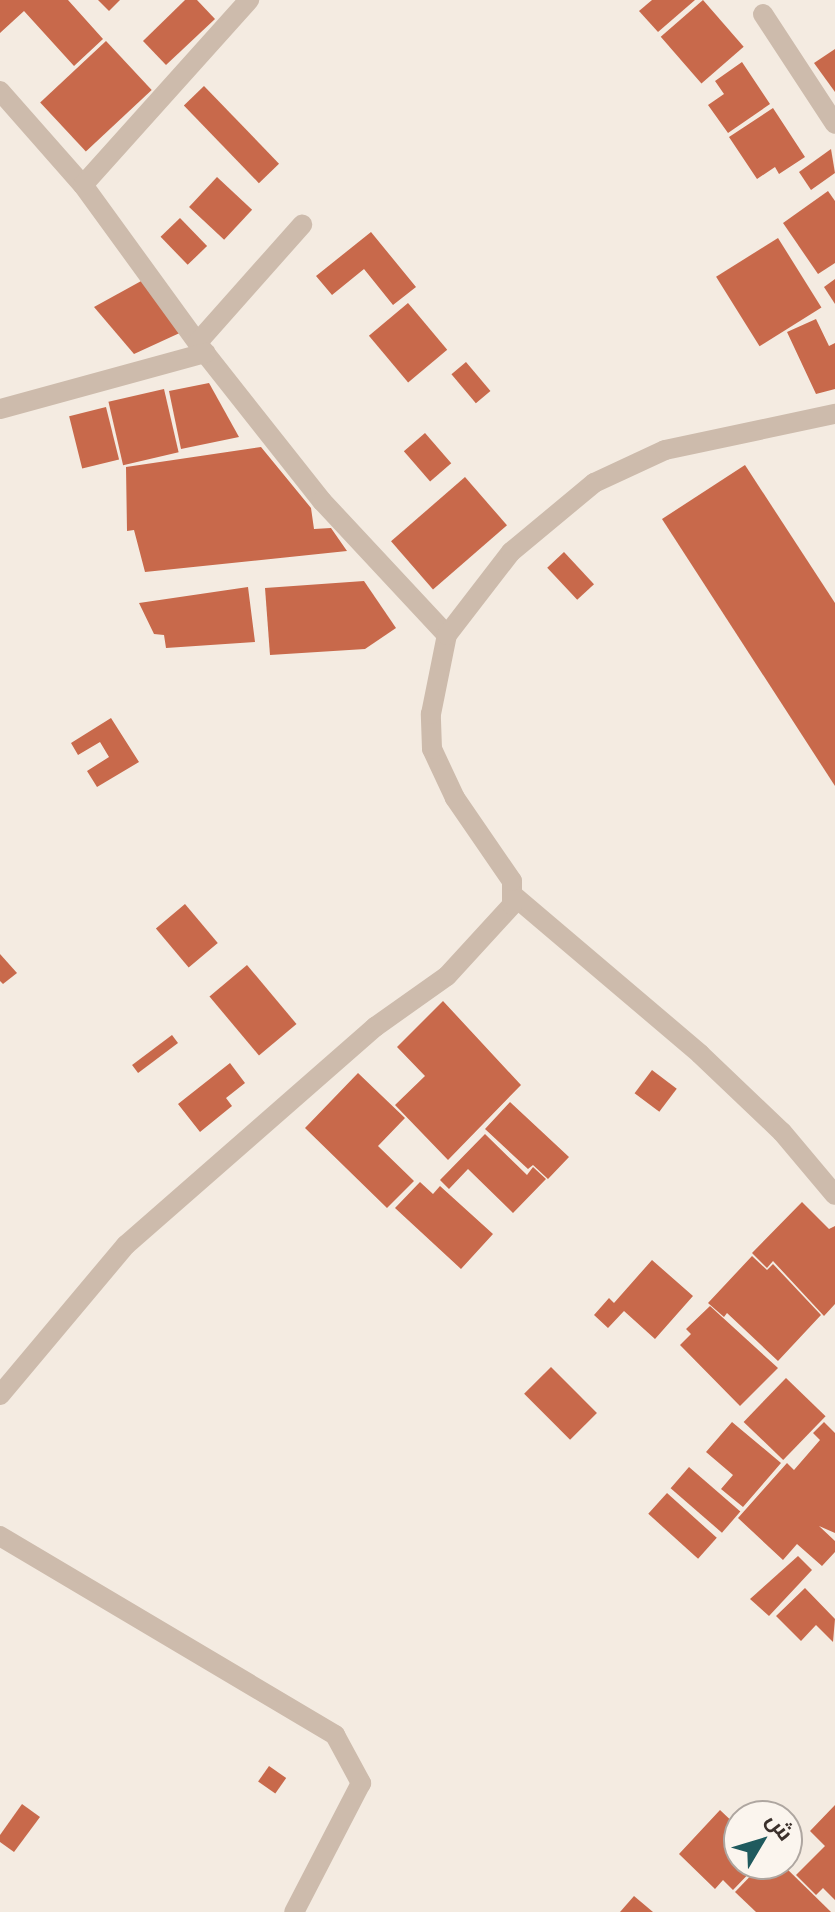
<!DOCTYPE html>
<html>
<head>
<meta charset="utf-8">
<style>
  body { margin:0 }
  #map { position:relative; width:835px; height:1912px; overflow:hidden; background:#f4ebe1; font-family:Inter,Cairo,sans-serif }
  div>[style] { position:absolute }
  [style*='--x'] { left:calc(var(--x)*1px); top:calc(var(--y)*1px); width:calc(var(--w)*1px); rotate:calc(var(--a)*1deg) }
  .building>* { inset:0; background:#c8694b; transform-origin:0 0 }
  .minor>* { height:20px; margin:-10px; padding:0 10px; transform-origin:10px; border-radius:10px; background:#cdbbac }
  .tertiary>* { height:20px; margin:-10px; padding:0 10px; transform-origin:10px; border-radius:10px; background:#cdbbac }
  span { translate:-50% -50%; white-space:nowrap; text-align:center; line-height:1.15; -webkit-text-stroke:7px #fbf5ee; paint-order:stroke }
  .north { position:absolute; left:723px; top:1800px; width:80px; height:80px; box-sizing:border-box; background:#fbf5ee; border:2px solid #aea6a0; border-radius:50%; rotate:52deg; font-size:22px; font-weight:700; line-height:32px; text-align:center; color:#3b302b }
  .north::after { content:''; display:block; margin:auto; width:28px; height:36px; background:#1f5a5e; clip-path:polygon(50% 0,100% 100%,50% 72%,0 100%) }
</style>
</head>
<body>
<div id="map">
  <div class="building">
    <i style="clip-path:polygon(0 0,68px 0,103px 39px,74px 66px,24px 11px,0 33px)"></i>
    <i style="clip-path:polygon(98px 0,120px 0,109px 11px)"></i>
    <i style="clip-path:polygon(185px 0,197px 0,215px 19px,166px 65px,143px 41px)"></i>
    <i style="clip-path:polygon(652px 0,695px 0,658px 32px,639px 11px)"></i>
    <i style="left:703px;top:0;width:62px;height:56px;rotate:49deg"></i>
    <i style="left:106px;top:41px;width:67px;height:90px;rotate:47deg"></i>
    <i style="clip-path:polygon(835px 49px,835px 92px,814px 63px)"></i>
    <i style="clip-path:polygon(742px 62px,770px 104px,728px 133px,708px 105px,724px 94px,715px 81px)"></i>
    <i style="left:204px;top:86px;width:108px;height:28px;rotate:46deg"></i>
    <i style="clip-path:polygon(773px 108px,805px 157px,779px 174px,775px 167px,757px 179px,729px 137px)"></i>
    <i style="clip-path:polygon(831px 149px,835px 173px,811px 190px,799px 172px)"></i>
    <i style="left:217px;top:177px;width:48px;height:41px;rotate:43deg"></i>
    <i style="clip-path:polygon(828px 191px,835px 201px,835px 263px,818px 274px,783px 223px)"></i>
    <i style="left:180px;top:218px;width:39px;height:27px;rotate:46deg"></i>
    <i style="clip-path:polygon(371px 232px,416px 287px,393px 305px,364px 269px,332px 295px,316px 276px)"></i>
    <i style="left:778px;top:238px;width:82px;height:73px;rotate:58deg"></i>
    <i style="clip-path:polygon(835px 279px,835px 304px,824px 287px)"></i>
    <i style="clip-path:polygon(143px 280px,184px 331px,134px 354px,94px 307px)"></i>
    <i style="left:408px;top:303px;width:61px;height:51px;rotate:50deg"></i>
    <i style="clip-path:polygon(816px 319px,829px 346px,835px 343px,835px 389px,816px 394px,787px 332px)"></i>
    <i style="left:466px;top:362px;width:38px;height:19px;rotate:50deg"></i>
    <i style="clip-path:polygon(209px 383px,239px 437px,181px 449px,169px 391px)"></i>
    <i style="left:164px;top:389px;width:65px;height:57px;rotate:77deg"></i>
    <i style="left:106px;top:407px;width:54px;height:38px;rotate:76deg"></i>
    <i style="left:425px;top:433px;width:40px;height:28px;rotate:49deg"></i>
    <i style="clip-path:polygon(261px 447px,311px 508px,314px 529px,331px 528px,347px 551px,145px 572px,134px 530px,127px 531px,126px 467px)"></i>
    <i style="clip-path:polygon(745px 465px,835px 603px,835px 786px,662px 519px)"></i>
    <i style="left:465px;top:477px;width:64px;height:98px;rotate:49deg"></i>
    <i style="left:564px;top:552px;width:44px;height:23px;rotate:47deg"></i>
    <i style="clip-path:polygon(364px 581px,396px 628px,365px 649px,270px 655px,265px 588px)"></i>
    <i style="clip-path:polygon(248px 587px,255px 642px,166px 648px,164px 635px,154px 634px,139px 603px)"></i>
    <i style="clip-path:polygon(111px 718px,139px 762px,97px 787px,87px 771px,109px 757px,100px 742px,78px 755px,71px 743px)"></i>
    <i style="left:185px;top:904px;width:51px;height:38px;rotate:50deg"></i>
    <i style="clip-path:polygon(0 954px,17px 973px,3px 984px,0 981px)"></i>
    <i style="left:247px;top:965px;width:77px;height:49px;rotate:50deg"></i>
    <i style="clip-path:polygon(443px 1001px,521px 1085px,448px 1160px,395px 1105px,425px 1076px,397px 1047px)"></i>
    <i style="left:172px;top:1035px;width:10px;height:50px;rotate:53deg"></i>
    <i style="clip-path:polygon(230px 1063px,245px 1083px,226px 1098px,232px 1106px,200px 1132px,178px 1104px)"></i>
    <i style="left:652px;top:1070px;width:31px;height:29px;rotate:37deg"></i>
    <i style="clip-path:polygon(358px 1073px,405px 1118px,378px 1146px,414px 1181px,387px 1208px,305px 1128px)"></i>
    <i style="clip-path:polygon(510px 1102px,569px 1157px,548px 1179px,533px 1165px,528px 1169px,485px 1129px)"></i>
    <i style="clip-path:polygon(485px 1134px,527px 1175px,533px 1167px,546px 1179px,513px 1213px,468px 1169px,449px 1189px,440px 1180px)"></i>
    <i style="clip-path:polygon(420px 1182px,433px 1194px,440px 1186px,493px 1234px,461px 1269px,395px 1208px)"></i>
    <i style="clip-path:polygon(802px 1202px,829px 1229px,835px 1226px,835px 1304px,824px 1316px,773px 1261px,767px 1268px,752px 1253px)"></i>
    <i style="clip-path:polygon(752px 1256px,767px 1270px,773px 1264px,821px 1315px,778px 1361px,727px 1313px,724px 1317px,708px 1303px)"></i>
    <i style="clip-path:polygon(652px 1260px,693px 1296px,655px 1339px,624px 1311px,608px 1328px,594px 1315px,609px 1298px,614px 1303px)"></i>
    <i style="clip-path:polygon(710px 1306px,778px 1368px,740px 1406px,680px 1345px,691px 1334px,686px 1329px)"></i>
    <i style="left:551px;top:1367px;width:65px;height:38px;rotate:45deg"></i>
    <i style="left:786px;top:1378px;width:55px;height:61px;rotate:44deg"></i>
    <i style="clip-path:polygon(732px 1422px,781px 1463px,743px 1507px,721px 1489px,733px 1475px,706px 1452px)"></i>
    <i style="clip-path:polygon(824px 1422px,835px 1433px,835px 1533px,819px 1526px,835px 1541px,835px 1552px,822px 1566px,797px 1544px,783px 1560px,738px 1518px,787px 1463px,794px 1470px,820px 1440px,813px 1433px)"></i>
    <i style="left:689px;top:1467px;width:68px;height:28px;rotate:41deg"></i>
    <i style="left:667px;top:1493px;width:67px;height:28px;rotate:42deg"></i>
    <i style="clip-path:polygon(798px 1556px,812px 1570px,769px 1616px,750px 1599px)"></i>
    <i style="clip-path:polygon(805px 1588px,835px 1619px,833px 1642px,816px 1625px,801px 1641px,776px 1616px)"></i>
    <i style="left:269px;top:1766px;width:21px;height:19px;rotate:35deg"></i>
    <i style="clip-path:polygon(22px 1804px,40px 1817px,14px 1852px,0 1842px,0 1835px)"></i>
    <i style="clip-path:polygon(835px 1805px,835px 1900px,823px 1888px,816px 1895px,796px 1875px,825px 1846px,810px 1831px)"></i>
    <i style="clip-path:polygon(720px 1810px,739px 1828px,739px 1864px,758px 1864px,733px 1890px,723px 1880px,715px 1889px,679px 1854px)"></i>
    <i style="clip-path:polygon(762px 1864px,782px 1864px,831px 1912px,756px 1912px,735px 1892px)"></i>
    <i style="clip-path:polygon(634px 1896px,653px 1912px,620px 1912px)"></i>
  </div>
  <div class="minor">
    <i style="--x:763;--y:14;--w:131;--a:56.8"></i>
    <i style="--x:0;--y:91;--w:125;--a:48.6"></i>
    <i style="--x:83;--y:185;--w:208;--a:54"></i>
    <i style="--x:205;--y:353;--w:189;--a:51.7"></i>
    <i style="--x:322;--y:501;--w:183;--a:47"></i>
    <i style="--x:83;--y:185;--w:249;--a:-48.1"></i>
    <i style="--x:198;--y:342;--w:157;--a:-48.4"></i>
    <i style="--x:0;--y:409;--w:213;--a:-15.3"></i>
    <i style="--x:514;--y:896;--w:244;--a:40.3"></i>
    <i style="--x:700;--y:1054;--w:113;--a:43.6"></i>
    <i style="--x:782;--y:1132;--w:82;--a:49.9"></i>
    <i style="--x:0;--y:1536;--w:390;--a:30.7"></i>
    <i style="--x:335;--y:1735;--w:55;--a:61.6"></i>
    <i style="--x:361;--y:1783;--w:145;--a:117.4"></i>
  </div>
  <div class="tertiary">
    <i style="--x:0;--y:1395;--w:196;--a:-50"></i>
    <i style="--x:126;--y:1245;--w:331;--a:-41.2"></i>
    <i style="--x:375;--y:1027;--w:88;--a:-35.3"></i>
    <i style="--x:447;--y:976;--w:96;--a:-47.5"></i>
    <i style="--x:512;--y:905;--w:24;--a:-90"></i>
    <i style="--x:512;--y:881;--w:101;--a:-124.5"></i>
    <i style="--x:455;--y:798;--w:54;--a:-115.1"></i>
    <i style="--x:432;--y:749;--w:35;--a:-92"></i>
    <i style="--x:431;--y:714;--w:81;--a:-78.6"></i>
    <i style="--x:447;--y:635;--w:105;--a:-52.4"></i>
    <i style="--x:511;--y:552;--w:108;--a:-39.7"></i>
    <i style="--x:594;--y:483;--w:78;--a:-24.9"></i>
    <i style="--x:665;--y:450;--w:174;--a:-12"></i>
  </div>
  <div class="north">ش</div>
</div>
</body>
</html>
